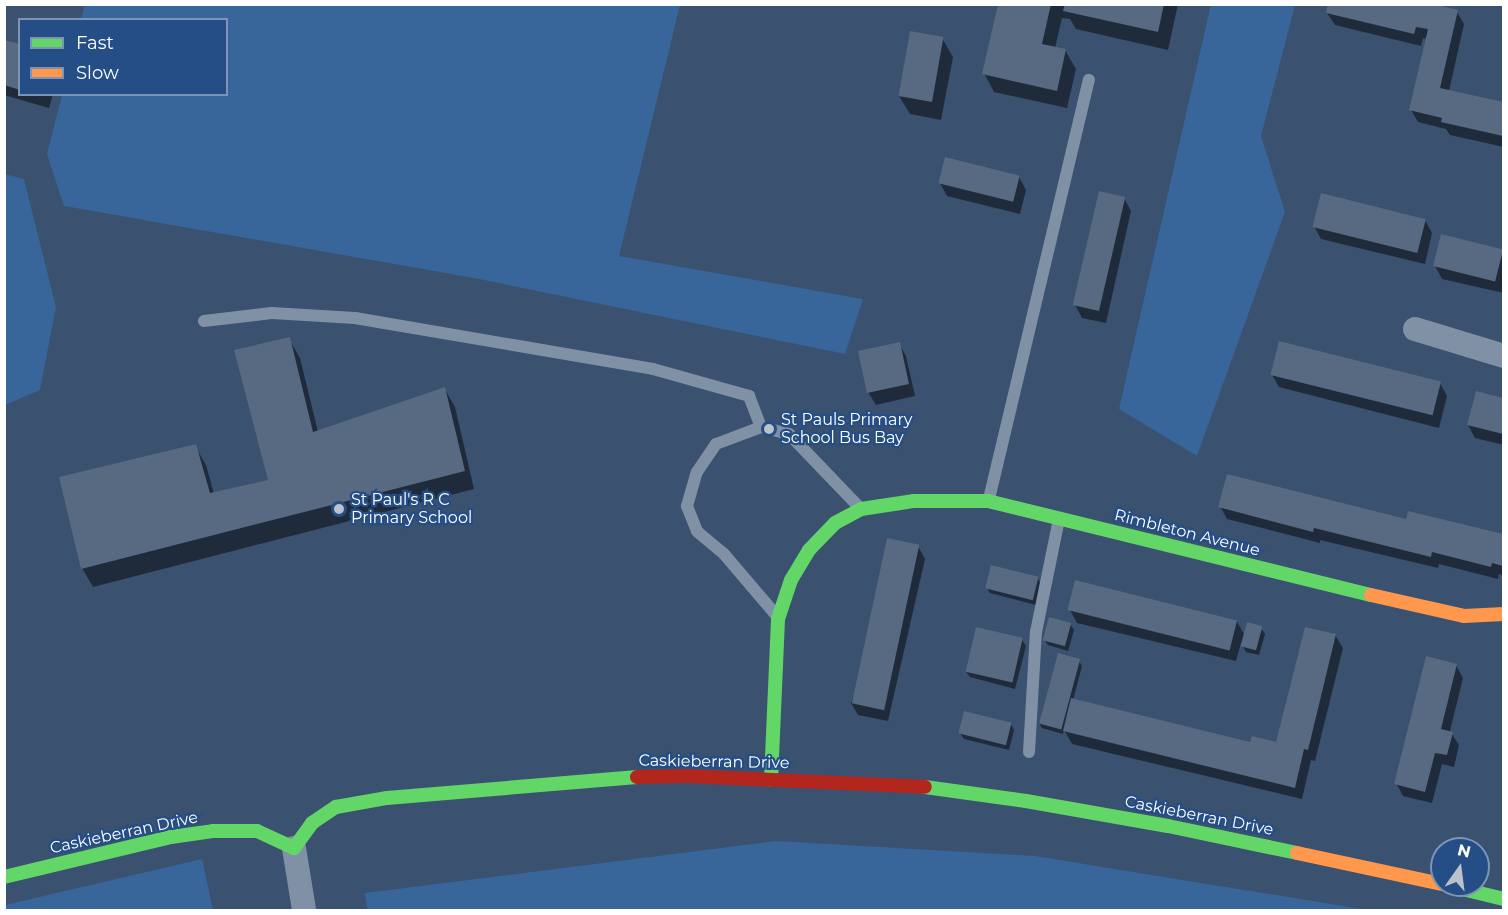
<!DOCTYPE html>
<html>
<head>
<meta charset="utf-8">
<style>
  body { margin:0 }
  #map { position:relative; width:1508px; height:915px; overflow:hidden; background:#3a516f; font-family:Montserrat,sans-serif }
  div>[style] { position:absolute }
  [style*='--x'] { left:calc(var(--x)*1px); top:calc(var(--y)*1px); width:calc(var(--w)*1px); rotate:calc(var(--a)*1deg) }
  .green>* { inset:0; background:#38659a }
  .shadow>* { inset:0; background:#0007 }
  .building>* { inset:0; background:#576a81; transform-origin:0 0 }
  .lane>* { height:12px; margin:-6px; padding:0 6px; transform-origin:6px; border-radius:6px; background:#8091a5 }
  .street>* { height:24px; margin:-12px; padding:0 12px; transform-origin:12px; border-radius:12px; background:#8091a5 }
  .fast>* { height:14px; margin:-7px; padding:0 7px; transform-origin:7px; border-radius:7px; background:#63d668 }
  .slow>* { height:14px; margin:-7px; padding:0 7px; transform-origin:7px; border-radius:7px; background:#ff974d }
  .jam>* { height:14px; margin:-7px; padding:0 7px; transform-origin:7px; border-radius:7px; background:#b3261e }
  .dots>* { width:16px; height:16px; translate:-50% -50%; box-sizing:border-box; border:3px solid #244e85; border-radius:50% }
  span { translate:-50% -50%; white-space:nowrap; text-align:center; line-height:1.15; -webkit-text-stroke:4.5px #244e85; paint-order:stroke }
  .poi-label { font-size:16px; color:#fff }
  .left { translate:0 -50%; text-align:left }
  .street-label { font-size:16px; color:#fff }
  .frame { position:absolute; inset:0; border:6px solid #fff; pointer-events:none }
  .legend { position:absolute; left:18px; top:18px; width:210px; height:78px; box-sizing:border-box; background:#244e85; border:2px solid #7c95b6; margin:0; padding:8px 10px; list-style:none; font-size:18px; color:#fff }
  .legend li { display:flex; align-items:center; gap:12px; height:30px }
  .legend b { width:30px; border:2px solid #7c95b6 }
  .north { position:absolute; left:1430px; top:837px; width:60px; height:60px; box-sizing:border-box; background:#244e85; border:2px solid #7c95b6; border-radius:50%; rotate:14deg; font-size:16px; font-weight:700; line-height:24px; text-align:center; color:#fff }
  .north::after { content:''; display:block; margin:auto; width:21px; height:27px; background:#bac2cd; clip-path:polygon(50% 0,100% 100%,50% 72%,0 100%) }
</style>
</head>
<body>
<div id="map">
  <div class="green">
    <i style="clip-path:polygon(1211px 4px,1295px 5px,1261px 136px,1285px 212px,1197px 456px,1119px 409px)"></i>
    <i style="clip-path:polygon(85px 5px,680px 5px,619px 256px,863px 299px,845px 354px,474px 278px,64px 206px,47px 154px,62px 95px,226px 94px,226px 20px,81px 19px)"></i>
    <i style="clip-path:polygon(5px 174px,24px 179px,56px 307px,40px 390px,5px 405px)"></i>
    <i style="clip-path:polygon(776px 841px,1035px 856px,1368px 910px,367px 910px,365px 893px)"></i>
    <i style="clip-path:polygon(202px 859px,213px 910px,5px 910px,5px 905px)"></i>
  </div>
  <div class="shadow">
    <i style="clip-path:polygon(998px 4px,1178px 4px,1168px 50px,1076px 29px,1070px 19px,1062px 18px,1055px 48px,1065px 50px,1076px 69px,1067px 108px,994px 92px,984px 73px)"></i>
    <i style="clip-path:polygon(1457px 12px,1464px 24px,1449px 91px,1504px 103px,1504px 147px,1450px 135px,1446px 129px,1418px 122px,1411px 110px,1427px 39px,1423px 38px,1421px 46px,1335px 25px,1327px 13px)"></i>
    <i style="clip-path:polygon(942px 38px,953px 57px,941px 120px,910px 114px,899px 96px)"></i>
    <i style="clip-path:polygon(4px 41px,20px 46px,20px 94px,53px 94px,49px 108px,4px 95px)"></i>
    <i style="clip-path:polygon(1019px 177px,1026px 190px,1020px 214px,947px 196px,940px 183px)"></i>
    <i style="clip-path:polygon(1124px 198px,1131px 211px,1106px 323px,1082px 318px,1075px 305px)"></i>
    <i style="clip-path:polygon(1425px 220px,1432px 233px,1425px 264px,1321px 239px,1314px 226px)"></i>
    <i style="clip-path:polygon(1442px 236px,1504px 250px,1504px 293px,1442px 279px,1435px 266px)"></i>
    <i style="clip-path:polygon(289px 339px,300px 358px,318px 432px,444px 388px,455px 407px,474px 489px,93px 587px,82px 568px,195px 446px,206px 465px,214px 494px,269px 482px)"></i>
    <i style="clip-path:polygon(899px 344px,906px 356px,915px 396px,876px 405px,868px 392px)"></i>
    <i style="clip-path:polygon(1272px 375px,1440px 383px,1447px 396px,1439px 428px,1279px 387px)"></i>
    <i style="clip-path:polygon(1477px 393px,1504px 399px,1504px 445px,1475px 438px,1468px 425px)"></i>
    <i style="clip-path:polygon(1220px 506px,1408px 520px,1409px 513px,1504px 536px,1504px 576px,1499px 574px,1498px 579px,1439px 564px,1438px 568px,1320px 540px,1320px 543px,1227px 519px)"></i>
    <i style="clip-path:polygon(918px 546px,925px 559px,888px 721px,858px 715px,851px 703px)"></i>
    <i style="clip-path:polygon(1038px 579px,1041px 584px,1036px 605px,990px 593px,987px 588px)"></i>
    <i style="clip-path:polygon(1070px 610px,1236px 620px,1245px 636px,1261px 628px,1265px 634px,1259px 655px,1246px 652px,1241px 643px,1236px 661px,1077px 623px)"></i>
    <i style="clip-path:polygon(1070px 624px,1074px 630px,1068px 651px,1048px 645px,1044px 639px)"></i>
    <i style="clip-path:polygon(1335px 635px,1343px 648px,1315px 761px,1311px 760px,1302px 799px,1072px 744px,1064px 730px,1063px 734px,1042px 728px,1039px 723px,1079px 661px,1082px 666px,1073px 700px,1251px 744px,1277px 743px)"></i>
    <i style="clip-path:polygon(1022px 640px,1026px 646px,1015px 689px,970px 677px,966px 672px)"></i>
    <i style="clip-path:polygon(1456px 665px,1463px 678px,1450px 731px,1459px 745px,1454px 767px,1442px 764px,1432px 803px,1403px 796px,1396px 783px)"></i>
    <i style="clip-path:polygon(1011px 724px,1014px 730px,1009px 750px,964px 739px,960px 733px)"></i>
  </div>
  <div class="building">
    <i style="clip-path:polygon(998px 4px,1051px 4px,1042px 44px,1066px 49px,1057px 91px,982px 74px)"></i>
    <i style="clip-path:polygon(1065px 4px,1164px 4px,1158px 32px,1063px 11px)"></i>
    <i style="clip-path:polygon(1328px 4px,1433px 4px,1458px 10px,1440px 88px,1503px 102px,1503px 136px,1441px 122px,1442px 118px,1409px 110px,1428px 29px,1416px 27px,1414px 34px,1326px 13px)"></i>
    <i style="left:910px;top:31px;width:34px;height:66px;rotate:10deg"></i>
    <i style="clip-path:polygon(4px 40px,20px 44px,20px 90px,4px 85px)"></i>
    <i style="left:945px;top:157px;width:77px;height:27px;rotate:14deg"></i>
    <i style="left:1099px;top:191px;width:27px;height:117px;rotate:13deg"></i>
    <i style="left:1321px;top:193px;width:108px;height:35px;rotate:14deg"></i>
    <i style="left:1441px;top:234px;width:64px;height:33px;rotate:14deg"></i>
    <i style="clip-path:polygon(290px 337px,313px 432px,445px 387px,465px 471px,81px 569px,59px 477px,196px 444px,210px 493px,268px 480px,234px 350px)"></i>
    <i style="left:1279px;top:341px;width:167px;height:35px;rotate:14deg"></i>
    <i style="left:900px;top:342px;width:43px;height:43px;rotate:78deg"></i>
    <i style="clip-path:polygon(1476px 391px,1503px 398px,1503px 434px,1467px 425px)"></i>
    <i style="clip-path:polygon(1227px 474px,1406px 519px,1408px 511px,1503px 534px,1503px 566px,1492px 563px,1491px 567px,1432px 552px,1431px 557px,1314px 528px,1313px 532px,1218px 507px)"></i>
    <i style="left:887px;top:538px;width:33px;height:169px;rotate:12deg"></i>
    <i style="left:991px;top:565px;width:49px;height:24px;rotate:14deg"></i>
    <i style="left:1075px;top:580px;width:167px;height:31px;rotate:14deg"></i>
    <i style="left:1049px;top:617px;width:23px;height:24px;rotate:15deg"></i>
    <i style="left:1247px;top:622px;width:16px;height:25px;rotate:15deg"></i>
    <i style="left:976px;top:627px;width:48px;height:46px;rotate:13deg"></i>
    <i style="clip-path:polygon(1305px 627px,1336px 634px,1308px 750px,1304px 749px,1295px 788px,1063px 731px,1071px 698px,1250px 742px,1252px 736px,1276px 742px)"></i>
    <i style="left:1058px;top:653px;width:23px;height:73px;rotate:15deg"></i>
    <i style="clip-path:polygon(1426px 656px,1457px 664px,1441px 729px,1453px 732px,1447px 755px,1435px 753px,1425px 792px,1394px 784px)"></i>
    <i style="left:964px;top:711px;width:49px;height:23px;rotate:14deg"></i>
  </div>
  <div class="lane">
    <i style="--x:204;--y:321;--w:68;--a:-6.7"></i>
    <i style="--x:272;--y:313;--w:83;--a:3.4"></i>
    <i style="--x:355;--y:318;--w:302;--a:9.7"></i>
    <i style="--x:653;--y:369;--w:100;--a:15.7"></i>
    <i style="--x:749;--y:396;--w:33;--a:69"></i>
    <i style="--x:989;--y:499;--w:431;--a:-76.6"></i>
    <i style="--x:776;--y:615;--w:80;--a:-130.4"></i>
    <i style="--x:724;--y:554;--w:35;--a:-140"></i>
    <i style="--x:697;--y:531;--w:27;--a:-112"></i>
    <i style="--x:687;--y:506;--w:35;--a:-74"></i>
    <i style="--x:697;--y:472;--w:34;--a:-56"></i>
    <i style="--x:716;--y:444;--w:48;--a:-20.7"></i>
    <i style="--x:761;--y:427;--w:29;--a:14"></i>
    <i style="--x:789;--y:434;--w:101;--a:46.2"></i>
    <i style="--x:1029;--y:752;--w:120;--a:-86.7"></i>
    <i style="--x:1036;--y:632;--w:115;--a:-78.5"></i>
  </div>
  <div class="street">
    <i style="--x:1415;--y:329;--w:93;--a:16.9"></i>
    <i style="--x:294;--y:848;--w:63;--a:80.8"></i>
  </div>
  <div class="fast">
    <i style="--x:771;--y:780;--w:161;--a:-87.5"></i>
    <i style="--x:778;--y:619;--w:41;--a:-71.6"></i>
    <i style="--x:791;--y:580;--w:35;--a:-59"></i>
    <i style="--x:809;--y:550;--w:37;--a:-46"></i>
    <i style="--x:835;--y:523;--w:30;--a:-28"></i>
    <i style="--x:861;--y:509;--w:54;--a:-8.6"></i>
    <i style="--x:914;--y:501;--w:74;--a:0"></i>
    <i style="--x:988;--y:501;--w:394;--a:13.8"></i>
    <i style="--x:925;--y:787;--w:102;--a:7.9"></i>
    <i style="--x:1026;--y:801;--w:144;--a:10"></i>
    <i style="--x:1168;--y:826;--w:132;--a:11.8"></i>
    <i style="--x:4;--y:877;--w:172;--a:-13.5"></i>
    <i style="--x:171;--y:837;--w:42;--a:-8.1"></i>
    <i style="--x:213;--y:831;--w:44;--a:0"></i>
    <i style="--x:257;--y:831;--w:41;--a:24.7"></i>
    <i style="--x:294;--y:848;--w:31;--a:-54"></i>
    <i style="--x:312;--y:823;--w:29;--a:-34"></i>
    <i style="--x:336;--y:807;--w:52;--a:-10"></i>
    <i style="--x:387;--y:798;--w:251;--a:-4.8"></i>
    <i style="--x:1446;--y:885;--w:60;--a:13.6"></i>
  </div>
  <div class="slow">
    <i style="--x:1371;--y:595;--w:95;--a:12.7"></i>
    <i style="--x:1464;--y:616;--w:40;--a:-2.9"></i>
    <i style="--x:1297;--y:853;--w:148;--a:12.1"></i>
  </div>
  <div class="jam">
    <i style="--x:637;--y:777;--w:50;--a:-1.1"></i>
    <i style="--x:687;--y:776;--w:238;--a:2.6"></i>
  </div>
  <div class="dots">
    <i style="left:769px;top:429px;background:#bac2cd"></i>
    <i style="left:339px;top:509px;background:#bac2cd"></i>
  </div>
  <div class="poi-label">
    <span class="left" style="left:781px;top:429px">St Pauls Primary<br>School Bus Bay</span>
    <span class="left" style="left:351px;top:509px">St Paul's R C<br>Primary School</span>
  </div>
  <div class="street-label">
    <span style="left:1187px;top:533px;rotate:14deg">Rimbleton Avenue</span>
    <span style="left:714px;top:762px;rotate:1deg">Caskieberran Drive</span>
    <span style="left:1199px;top:816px;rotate:11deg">Caskieberran Drive</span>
    <span style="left:124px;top:833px;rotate:-12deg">Caskieberran Drive</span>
  </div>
  <div class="frame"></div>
  <ul class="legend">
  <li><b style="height:8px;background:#63d668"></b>Fast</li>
  <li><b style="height:8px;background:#ff974d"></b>Slow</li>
  </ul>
  <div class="north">N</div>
</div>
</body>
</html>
